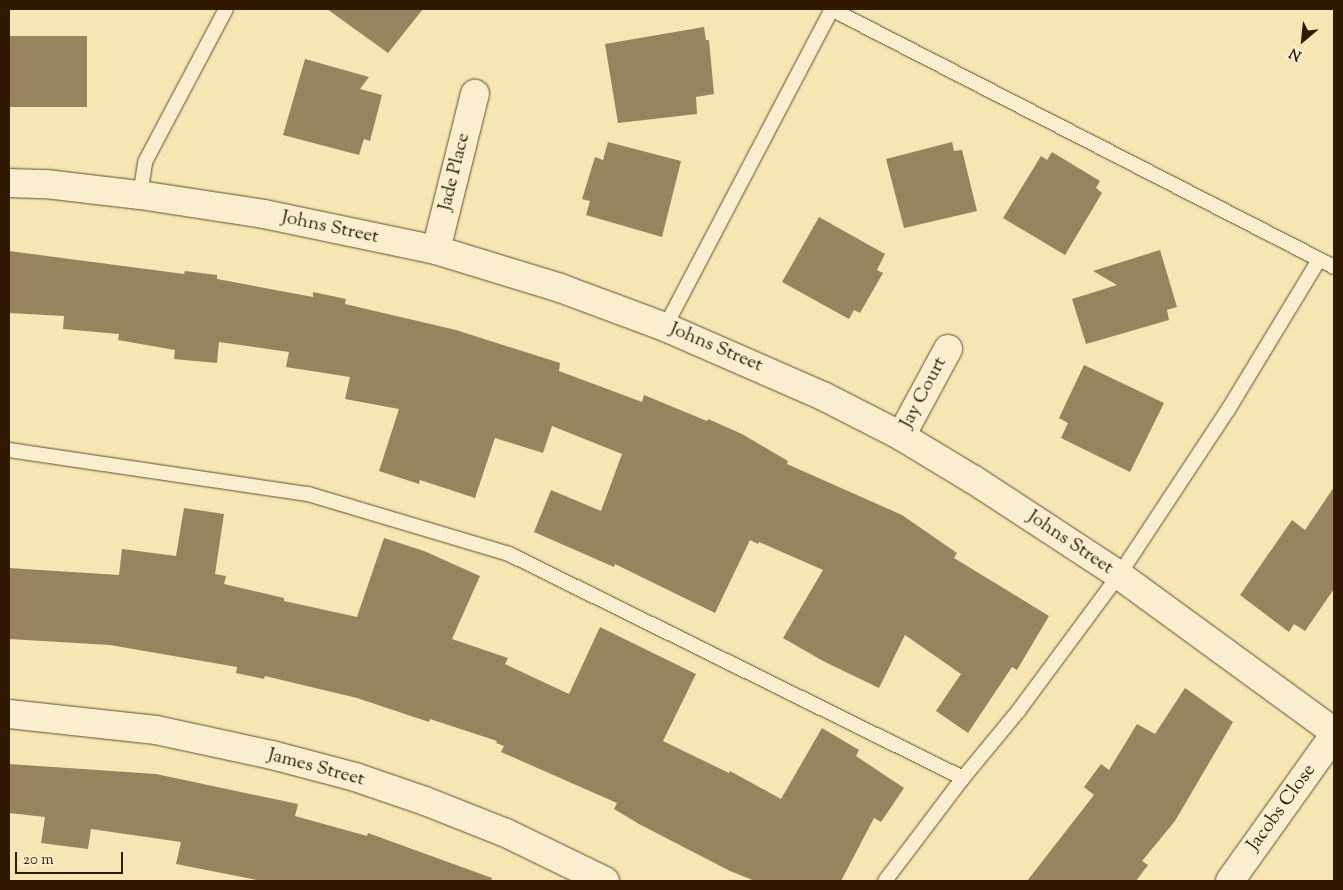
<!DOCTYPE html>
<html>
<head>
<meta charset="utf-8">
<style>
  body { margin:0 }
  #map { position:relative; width:1343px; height:890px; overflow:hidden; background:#f6e6b3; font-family:"Sorts Mill Goudy",serif }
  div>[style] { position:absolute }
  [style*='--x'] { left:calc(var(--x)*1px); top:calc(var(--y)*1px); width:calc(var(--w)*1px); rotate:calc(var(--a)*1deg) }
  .building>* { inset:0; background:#97835d; transform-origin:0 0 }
  .roads { filter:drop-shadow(0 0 1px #624c2d) drop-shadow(0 0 1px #624c2d) }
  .service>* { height:14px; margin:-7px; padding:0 7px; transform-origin:7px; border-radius:7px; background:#f9efce }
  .minor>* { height:28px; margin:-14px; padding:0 14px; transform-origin:14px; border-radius:14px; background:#f9efce }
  span { translate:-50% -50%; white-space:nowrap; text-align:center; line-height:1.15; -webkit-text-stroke:4px #f9efce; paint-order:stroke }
  .street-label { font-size:19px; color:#311800 }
  .frame { position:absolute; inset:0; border:10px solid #311800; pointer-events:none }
  .north { position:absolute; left:1278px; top:15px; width:50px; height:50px; -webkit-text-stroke:4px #f9efce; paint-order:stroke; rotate:208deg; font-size:14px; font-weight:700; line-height:20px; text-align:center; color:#311800 }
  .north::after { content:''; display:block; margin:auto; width:18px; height:22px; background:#311800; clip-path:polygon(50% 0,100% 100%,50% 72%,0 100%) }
  .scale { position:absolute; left:15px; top:852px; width:108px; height:22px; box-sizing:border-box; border:2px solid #311800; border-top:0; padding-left:6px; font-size:15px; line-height:18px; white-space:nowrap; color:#311800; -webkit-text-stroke:4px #f9efce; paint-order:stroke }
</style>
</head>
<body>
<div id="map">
  <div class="building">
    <i style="clip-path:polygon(327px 9px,423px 9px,388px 53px)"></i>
    <i style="clip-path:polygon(704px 27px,706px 40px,709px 40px,714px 94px,696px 97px,697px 114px,618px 123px,605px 44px)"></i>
    <i style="left:9px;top:36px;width:78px;height:71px"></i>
    <i style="clip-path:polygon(305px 59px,369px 77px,360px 89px,382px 95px,370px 141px,364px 139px,359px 155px,283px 135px)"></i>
    <i style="clip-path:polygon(608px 142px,681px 161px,662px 237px,586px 215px,590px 201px,582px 199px,595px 157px,603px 160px)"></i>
    <i style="clip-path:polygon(952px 142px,954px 151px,962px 150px,977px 211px,904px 228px,886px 159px)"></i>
    <i style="clip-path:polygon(1052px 152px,1100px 181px,1096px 188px,1102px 193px,1065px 255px,1003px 218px,1041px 156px,1047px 160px)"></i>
    <i style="clip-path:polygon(819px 217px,885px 254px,877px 270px,883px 273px,860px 313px,854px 310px,849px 319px,782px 282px)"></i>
    <i style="clip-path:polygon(1160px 250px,1177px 307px,1167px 310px,1169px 320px,1086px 344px,1072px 299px,1117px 285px,1093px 271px)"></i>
    <i style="clip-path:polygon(9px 251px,184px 274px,185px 271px,217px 275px,217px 279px,313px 297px,313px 292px,346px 299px,345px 304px,456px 330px,560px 363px,559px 371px,642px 402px,644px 395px,707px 421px,708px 419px,742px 434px,788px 461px,787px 464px,902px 515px,957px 553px,954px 558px,1049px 616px,1017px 670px,1012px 667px,968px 733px,936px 711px,961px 674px,905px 635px,879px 688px,823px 661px,783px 638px,823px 570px,759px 542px,758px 544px,750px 540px,715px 613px,615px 564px,614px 567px,534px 532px,551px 490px,601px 511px,622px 454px,552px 426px,543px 453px,495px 438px,475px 498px,420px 480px,419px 484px,379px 471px,399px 409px,345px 399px,350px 377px,286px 367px,289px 352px,219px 342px,217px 363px,174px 359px,175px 350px,118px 340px,119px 334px,63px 329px,64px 316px,9px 313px)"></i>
    <i style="clip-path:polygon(1084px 365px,1164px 403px,1130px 472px,1061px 438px,1068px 423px,1059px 418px)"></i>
    <i style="clip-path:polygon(1334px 487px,1334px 589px,1305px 631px,1294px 624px,1289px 632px,1240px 595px,1292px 520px,1305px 530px)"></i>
    <i style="clip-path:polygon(184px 508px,224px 514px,215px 574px,226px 576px,224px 584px,284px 598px,284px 601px,357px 617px,384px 538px,424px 551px,480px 576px,452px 639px,508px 658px,505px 664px,569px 694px,600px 627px,696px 674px,663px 741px,729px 773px,730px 771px,781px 799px,822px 728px,859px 750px,856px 756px,904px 788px,881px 822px,874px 818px,841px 881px,755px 881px,730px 871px,639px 824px,614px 809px,617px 803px,501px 752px,504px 746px,496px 743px,497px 741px,430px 719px,429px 722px,357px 698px,265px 676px,264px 679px,236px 673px,237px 667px,110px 645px,9px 639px,9px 568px,119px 575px,122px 549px,176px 556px)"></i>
    <i style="clip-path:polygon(1185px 688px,1233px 722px,1175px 821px,1142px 861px,1148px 865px,1136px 881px,1027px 881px,1094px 795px,1084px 787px,1101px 764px,1109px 770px,1137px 724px,1155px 734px)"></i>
    <i style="clip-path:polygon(9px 764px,156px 774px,298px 804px,295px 816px,367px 836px,368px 833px,492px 878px,491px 881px,262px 881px,176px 864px,181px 842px,91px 829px,88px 849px,41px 843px,45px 817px,9px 813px)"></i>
  </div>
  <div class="roads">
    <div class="service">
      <i style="--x:831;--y:9;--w:565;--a:27.15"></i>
      <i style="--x:140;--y:195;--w:33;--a:-81"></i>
      <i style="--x:145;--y:162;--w:173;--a:-62.1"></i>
      <i style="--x:665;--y:327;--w:359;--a:-62.3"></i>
      <i style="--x:9;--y:450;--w:302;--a:8.4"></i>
      <i style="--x:308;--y:494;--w:210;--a:16.6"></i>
      <i style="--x:509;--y:554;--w:506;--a:26.26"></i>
      <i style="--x:885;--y:881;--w:129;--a:-52.9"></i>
      <i style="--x:963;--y:778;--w:88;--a:-50.5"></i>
      <i style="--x:1019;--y:710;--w:168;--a:-53.5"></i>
      <i style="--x:1119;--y:575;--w:198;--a:-56.6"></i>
      <i style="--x:1228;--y:410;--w:175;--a:-58.8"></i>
    </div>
    <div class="minor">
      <i style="--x:9;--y:183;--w:37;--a:2"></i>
      <i style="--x:46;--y:184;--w:95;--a:6.7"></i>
      <i style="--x:140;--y:195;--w:125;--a:8.7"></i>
      <i style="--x:264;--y:214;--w:176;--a:11.8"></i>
      <i style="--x:436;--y:250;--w:130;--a:17"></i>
      <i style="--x:560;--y:288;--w:112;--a:20.4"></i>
      <i style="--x:665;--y:327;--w:172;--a:23.6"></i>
      <i style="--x:823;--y:396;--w:88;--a:27.1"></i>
      <i style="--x:901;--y:436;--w:85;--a:31.1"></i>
      <i style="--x:974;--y:480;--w:173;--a:33.2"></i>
      <i style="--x:1119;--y:575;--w:266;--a:36.1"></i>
      <i style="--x:436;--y:250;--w:161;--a:-76"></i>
      <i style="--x:901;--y:436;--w:99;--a:-61.6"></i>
      <i style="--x:9;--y:714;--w:148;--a:6.2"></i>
      <i style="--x:156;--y:730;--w:119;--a:12.2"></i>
      <i style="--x:272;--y:755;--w:86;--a:14.8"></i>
      <i style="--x:355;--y:777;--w:74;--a:18.9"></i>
      <i style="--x:425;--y:801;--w:87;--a:21.6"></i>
      <i style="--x:506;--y:833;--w:110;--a:25.9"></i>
      <i style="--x:1230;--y:881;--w:179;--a:-54.5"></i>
    </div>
  </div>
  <div class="street-label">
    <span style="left:455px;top:172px;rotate:-76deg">Jade Place</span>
    <span style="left:330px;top:228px;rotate:12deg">Johns Street</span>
    <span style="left:716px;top:348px;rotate:23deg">Johns Street</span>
    <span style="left:924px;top:393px;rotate:-62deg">Jay Court</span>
    <span style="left:1070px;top:543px;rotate:34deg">Johns Street</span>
    <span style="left:316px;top:768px;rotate:15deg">James Street</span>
    <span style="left:1282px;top:808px;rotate:-54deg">Jacobs Close</span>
  </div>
  <div class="frame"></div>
  <div class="north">N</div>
  <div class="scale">20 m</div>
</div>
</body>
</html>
